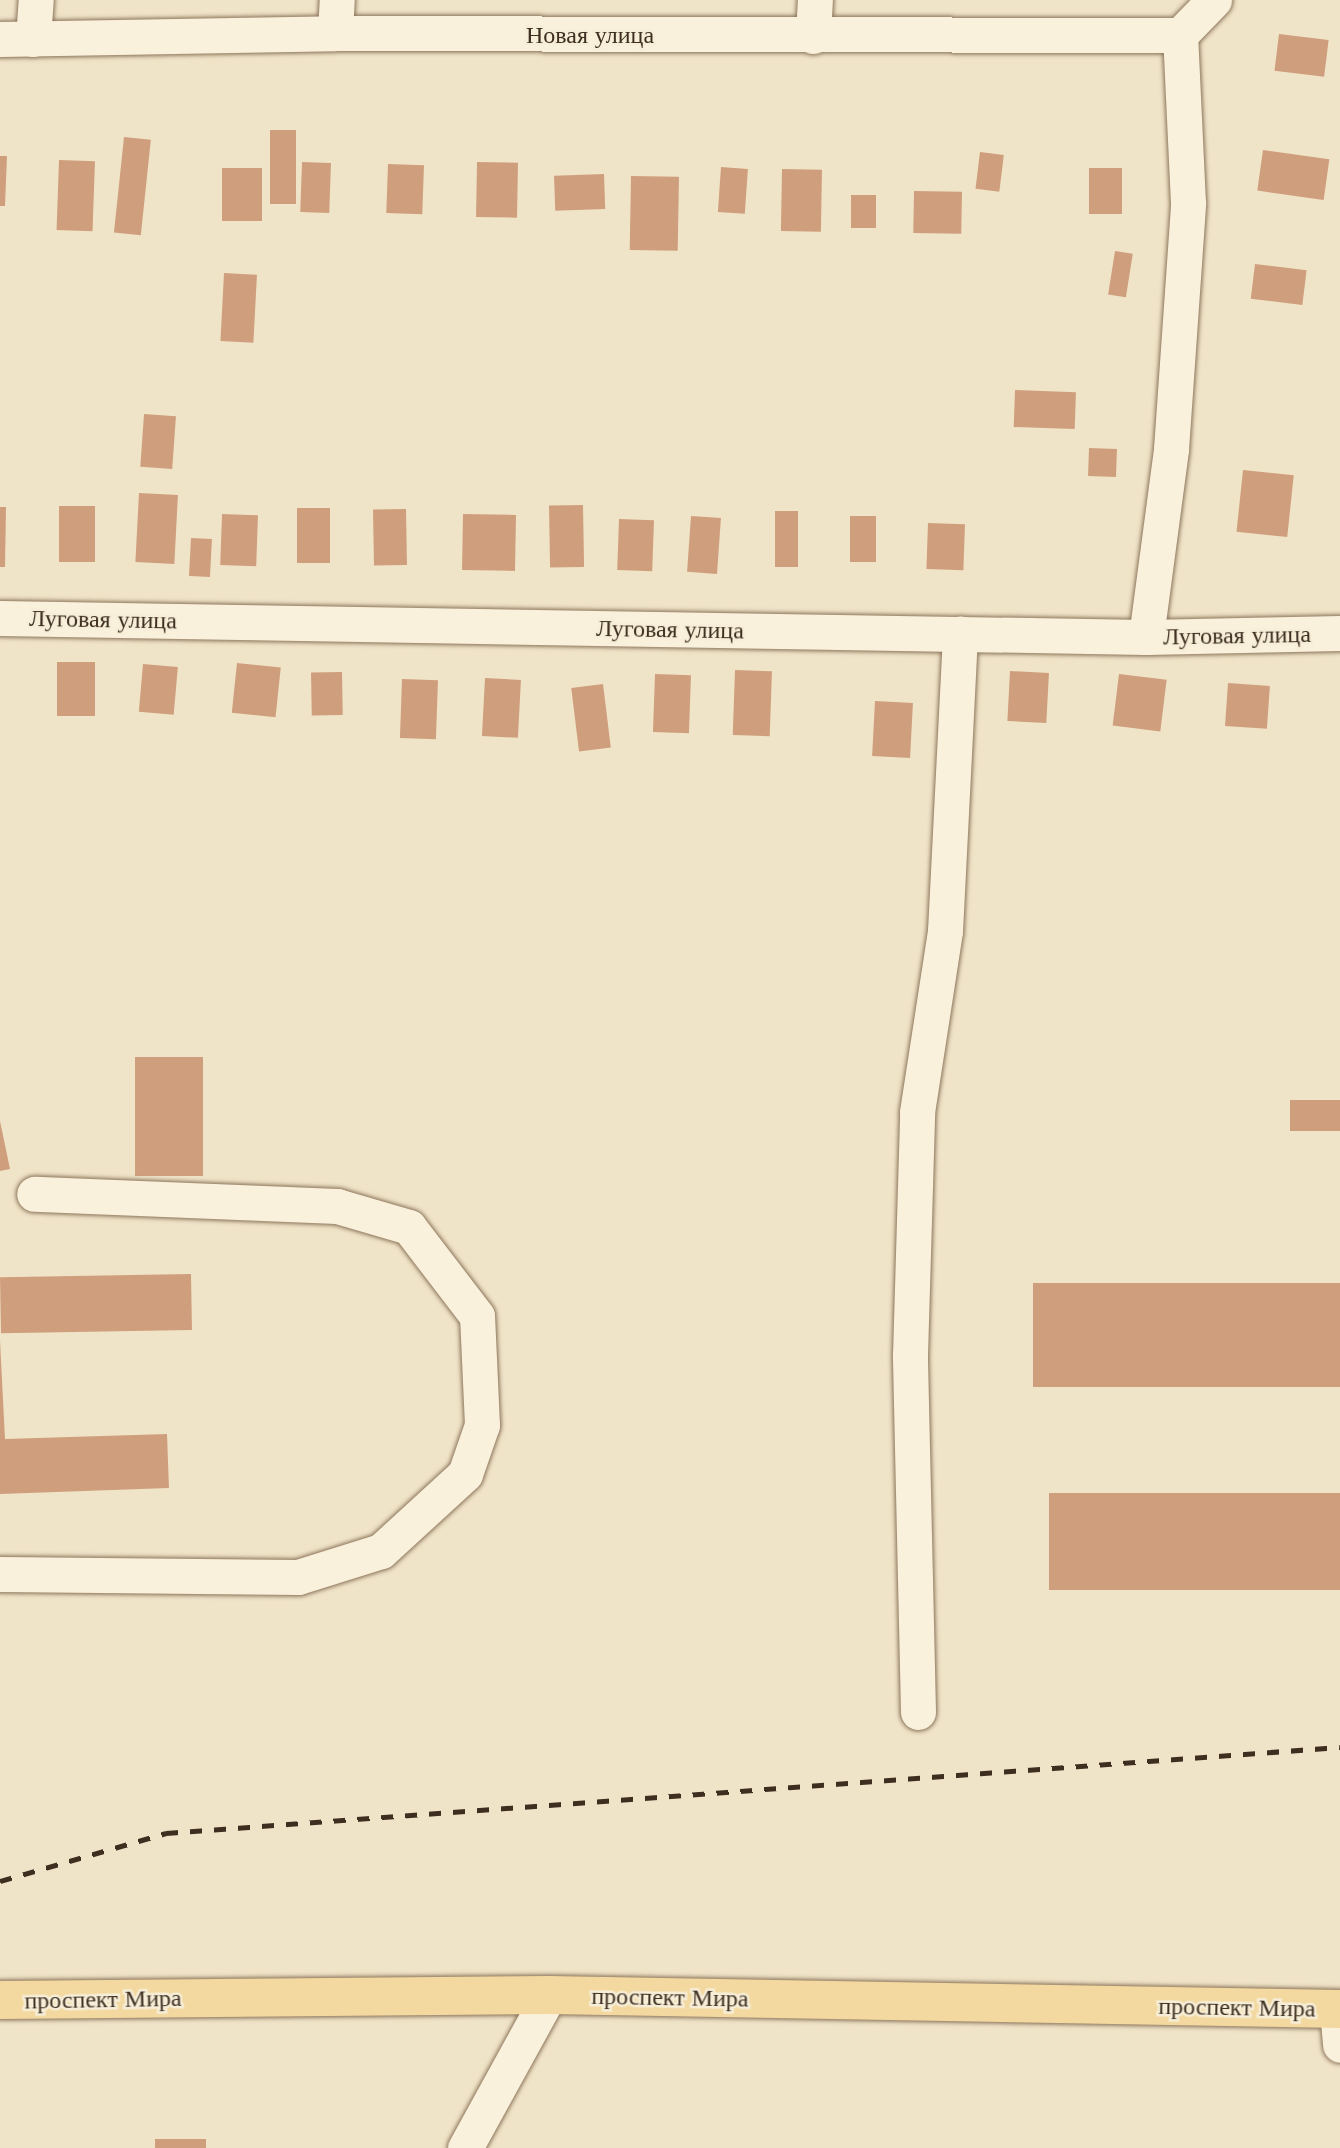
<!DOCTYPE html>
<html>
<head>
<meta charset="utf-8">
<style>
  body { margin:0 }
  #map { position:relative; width:1340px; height:2148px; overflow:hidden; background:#f0e4c8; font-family:"Libre Baskerville",serif }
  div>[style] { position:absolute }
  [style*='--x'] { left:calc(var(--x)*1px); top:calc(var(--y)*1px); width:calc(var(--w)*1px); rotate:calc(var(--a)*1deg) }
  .building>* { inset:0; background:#cf9f7d; transform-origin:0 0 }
  .roads { filter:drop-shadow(0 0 2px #8d765c) drop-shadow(0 0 2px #8d765c) }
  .minor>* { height:35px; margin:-17.5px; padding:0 17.5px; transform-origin:17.5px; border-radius:17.5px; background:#faf1dc }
  .major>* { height:38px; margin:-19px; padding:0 19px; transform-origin:19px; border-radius:19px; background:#f3d9a0 }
  .rail>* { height:5px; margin-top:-2.5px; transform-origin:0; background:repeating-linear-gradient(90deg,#3d2e20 0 12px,transparent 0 24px) }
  span { translate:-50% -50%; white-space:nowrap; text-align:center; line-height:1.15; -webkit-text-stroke:5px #f7eed8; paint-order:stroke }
  .street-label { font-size:24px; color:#3d2e20 }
</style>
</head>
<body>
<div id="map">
  <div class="building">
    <i style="left:1279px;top:34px;width:50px;height:37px;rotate:7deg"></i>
    <i style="left:270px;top:130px;width:26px;height:74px"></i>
    <i style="left:124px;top:137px;width:27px;height:96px;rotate:6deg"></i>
    <i style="left:1263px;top:150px;width:67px;height:41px;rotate:8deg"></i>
    <i style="left:980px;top:152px;width:24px;height:37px;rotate:7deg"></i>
    <i style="clip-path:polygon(0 156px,7px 156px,5px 206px,0 206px)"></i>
    <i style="left:59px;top:160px;width:36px;height:70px;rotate:2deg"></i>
    <i style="left:302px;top:162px;width:29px;height:50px;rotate:2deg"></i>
    <i style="left:477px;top:162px;width:41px;height:55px;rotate:1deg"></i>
    <i style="left:388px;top:164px;width:36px;height:49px;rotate:2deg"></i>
    <i style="left:721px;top:167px;width:27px;height:45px;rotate:4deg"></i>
    <i style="left:222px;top:168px;width:40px;height:53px"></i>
    <i style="left:1122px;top:168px;width:46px;height:33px;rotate:90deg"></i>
    <i style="left:782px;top:169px;width:40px;height:62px;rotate:1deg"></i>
    <i style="left:604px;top:174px;width:35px;height:50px;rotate:88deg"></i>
    <i style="left:631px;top:176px;width:48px;height:74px;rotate:1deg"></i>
    <i style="left:914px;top:191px;width:48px;height:42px;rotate:1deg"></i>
    <i style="left:851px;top:195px;width:25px;height:33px"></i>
    <i style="left:1115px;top:251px;width:18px;height:44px;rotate:9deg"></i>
    <i style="left:1255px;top:264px;width:52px;height:35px;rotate:7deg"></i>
    <i style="left:224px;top:273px;width:33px;height:68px;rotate:3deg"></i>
    <i style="left:1015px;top:390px;width:61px;height:37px;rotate:2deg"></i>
    <i style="left:144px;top:414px;width:32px;height:53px;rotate:4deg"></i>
    <i style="left:1089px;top:448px;width:28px;height:28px;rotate:2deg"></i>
    <i style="left:1243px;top:470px;width:51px;height:62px;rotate:6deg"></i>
    <i style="left:139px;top:493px;width:39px;height:69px;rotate:3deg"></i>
    <i style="left:583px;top:505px;width:62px;height:34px;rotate:89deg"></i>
    <i style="left:59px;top:506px;width:36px;height:56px"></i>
    <i style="clip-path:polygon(0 507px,6px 507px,5px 567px,0 567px)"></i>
    <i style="left:297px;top:508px;width:33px;height:55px"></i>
    <i style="left:406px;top:509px;width:56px;height:33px;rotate:89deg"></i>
    <i style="left:775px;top:511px;width:23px;height:56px"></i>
    <i style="left:222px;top:514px;width:36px;height:51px;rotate:2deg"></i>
    <i style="left:463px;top:514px;width:53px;height:56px;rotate:1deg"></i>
    <i style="left:691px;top:516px;width:30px;height:56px;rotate:4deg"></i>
    <i style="left:876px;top:516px;width:46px;height:26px;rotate:90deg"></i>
    <i style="left:619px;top:519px;width:35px;height:51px;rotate:2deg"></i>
    <i style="left:928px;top:523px;width:37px;height:46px;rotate:2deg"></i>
    <i style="left:191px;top:538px;width:21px;height:38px;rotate:3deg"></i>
    <i style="left:95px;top:662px;width:54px;height:38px;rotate:90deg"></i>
    <i style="left:237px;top:663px;width:44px;height:50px;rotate:6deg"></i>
    <i style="left:143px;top:664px;width:35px;height:48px;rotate:5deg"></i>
    <i style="left:735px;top:670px;width:37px;height:65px;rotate:2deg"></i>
    <i style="left:1010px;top:671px;width:39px;height:50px;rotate:3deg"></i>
    <i style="left:342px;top:672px;width:43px;height:31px;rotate:89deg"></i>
    <i style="left:655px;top:674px;width:36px;height:58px;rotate:2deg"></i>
    <i style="left:1119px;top:674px;width:48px;height:52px;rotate:7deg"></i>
    <i style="left:485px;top:678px;width:36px;height:58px;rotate:3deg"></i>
    <i style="left:402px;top:679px;width:36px;height:59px;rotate:2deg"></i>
    <i style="left:1228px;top:683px;width:42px;height:43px;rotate:4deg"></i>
    <i style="left:603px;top:684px;width:64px;height:32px;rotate:83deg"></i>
    <i style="left:875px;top:701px;width:38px;height:55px;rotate:3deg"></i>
    <i style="left:203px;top:1057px;width:119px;height:68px;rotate:90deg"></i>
    <i style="left:1340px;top:1100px;width:31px;height:50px;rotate:90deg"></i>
    <i style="clip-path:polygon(0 1121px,10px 1169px,0 1171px)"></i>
    <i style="left:191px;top:1274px;width:56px;height:191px;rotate:89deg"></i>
    <i style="left:1340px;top:1283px;width:104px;height:307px;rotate:90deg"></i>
    <i style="clip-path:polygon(0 1340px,5px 1439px,167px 1434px,169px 1488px,0 1494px)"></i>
    <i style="left:1340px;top:1493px;width:97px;height:291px;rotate:90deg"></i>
    <i style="left:206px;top:2139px;width:9px;height:51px;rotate:90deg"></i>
  </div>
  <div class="roads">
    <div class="minor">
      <i style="--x:335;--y:33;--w:33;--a:-87"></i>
      <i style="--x:1180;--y:35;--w:49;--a:-45.8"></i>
      <i style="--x:813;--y:36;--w:36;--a:-87"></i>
      <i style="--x:0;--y:39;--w:335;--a:-1"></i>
      <i style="--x:335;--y:33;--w:845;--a:0.14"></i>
      <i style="--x:33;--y:39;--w:39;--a:-86"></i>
      <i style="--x:0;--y:618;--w:1146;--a:0.95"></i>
      <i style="--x:1146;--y:637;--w:194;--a:-1.2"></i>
      <i style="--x:1146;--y:637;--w:190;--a:-82.4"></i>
      <i style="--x:1171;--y:449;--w:247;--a:-86"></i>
      <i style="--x:1188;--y:203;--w:168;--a:-92.7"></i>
      <i style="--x:0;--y:1574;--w:298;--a:0.6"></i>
      <i style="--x:298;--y:1577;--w:87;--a:-17.4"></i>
      <i style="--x:381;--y:1551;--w:114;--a:-42.5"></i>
      <i style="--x:465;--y:1474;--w:52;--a:-70.9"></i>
      <i style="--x:482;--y:1425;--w:109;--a:-92.6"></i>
      <i style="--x:477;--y:1316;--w:112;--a:-127.4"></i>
      <i style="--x:409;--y:1227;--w:75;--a:-163.7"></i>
      <i style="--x:337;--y:1206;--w:303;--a:-177.7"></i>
      <i style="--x:918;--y:1712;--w:357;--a:-91.3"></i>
      <i style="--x:910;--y:1355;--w:243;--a:-88.3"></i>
      <i style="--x:917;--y:1112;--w:183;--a:-81.2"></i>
      <i style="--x:945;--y:931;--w:298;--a:-87.1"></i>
      <i style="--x:1337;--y:2009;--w:36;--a:85"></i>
      <i style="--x:465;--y:2148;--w:175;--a:-61.2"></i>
    </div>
    <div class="major">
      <i style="--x:0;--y:2000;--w:549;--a:-0.52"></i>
      <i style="--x:549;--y:1995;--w:791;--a:1.01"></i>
    </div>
  </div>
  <div class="rail">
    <i style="--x:0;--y:1881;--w:173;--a:-16.1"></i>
    <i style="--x:166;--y:1833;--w:1177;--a:-4.19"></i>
  </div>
  <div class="street-label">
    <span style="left:590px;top:35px">Новая улица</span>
    <span style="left:103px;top:619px;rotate:1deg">Луговая улица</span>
    <span style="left:670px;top:629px;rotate:1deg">Луговая улица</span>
    <span style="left:1237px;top:635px;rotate:-1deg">Луговая улица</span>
    <span style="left:670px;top:1997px;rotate:1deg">проспект Мира</span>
    <span style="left:103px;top:1999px;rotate:-1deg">проспект Мира</span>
    <span style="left:1237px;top:2007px;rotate:1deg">проспект Мира</span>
  </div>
</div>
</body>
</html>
